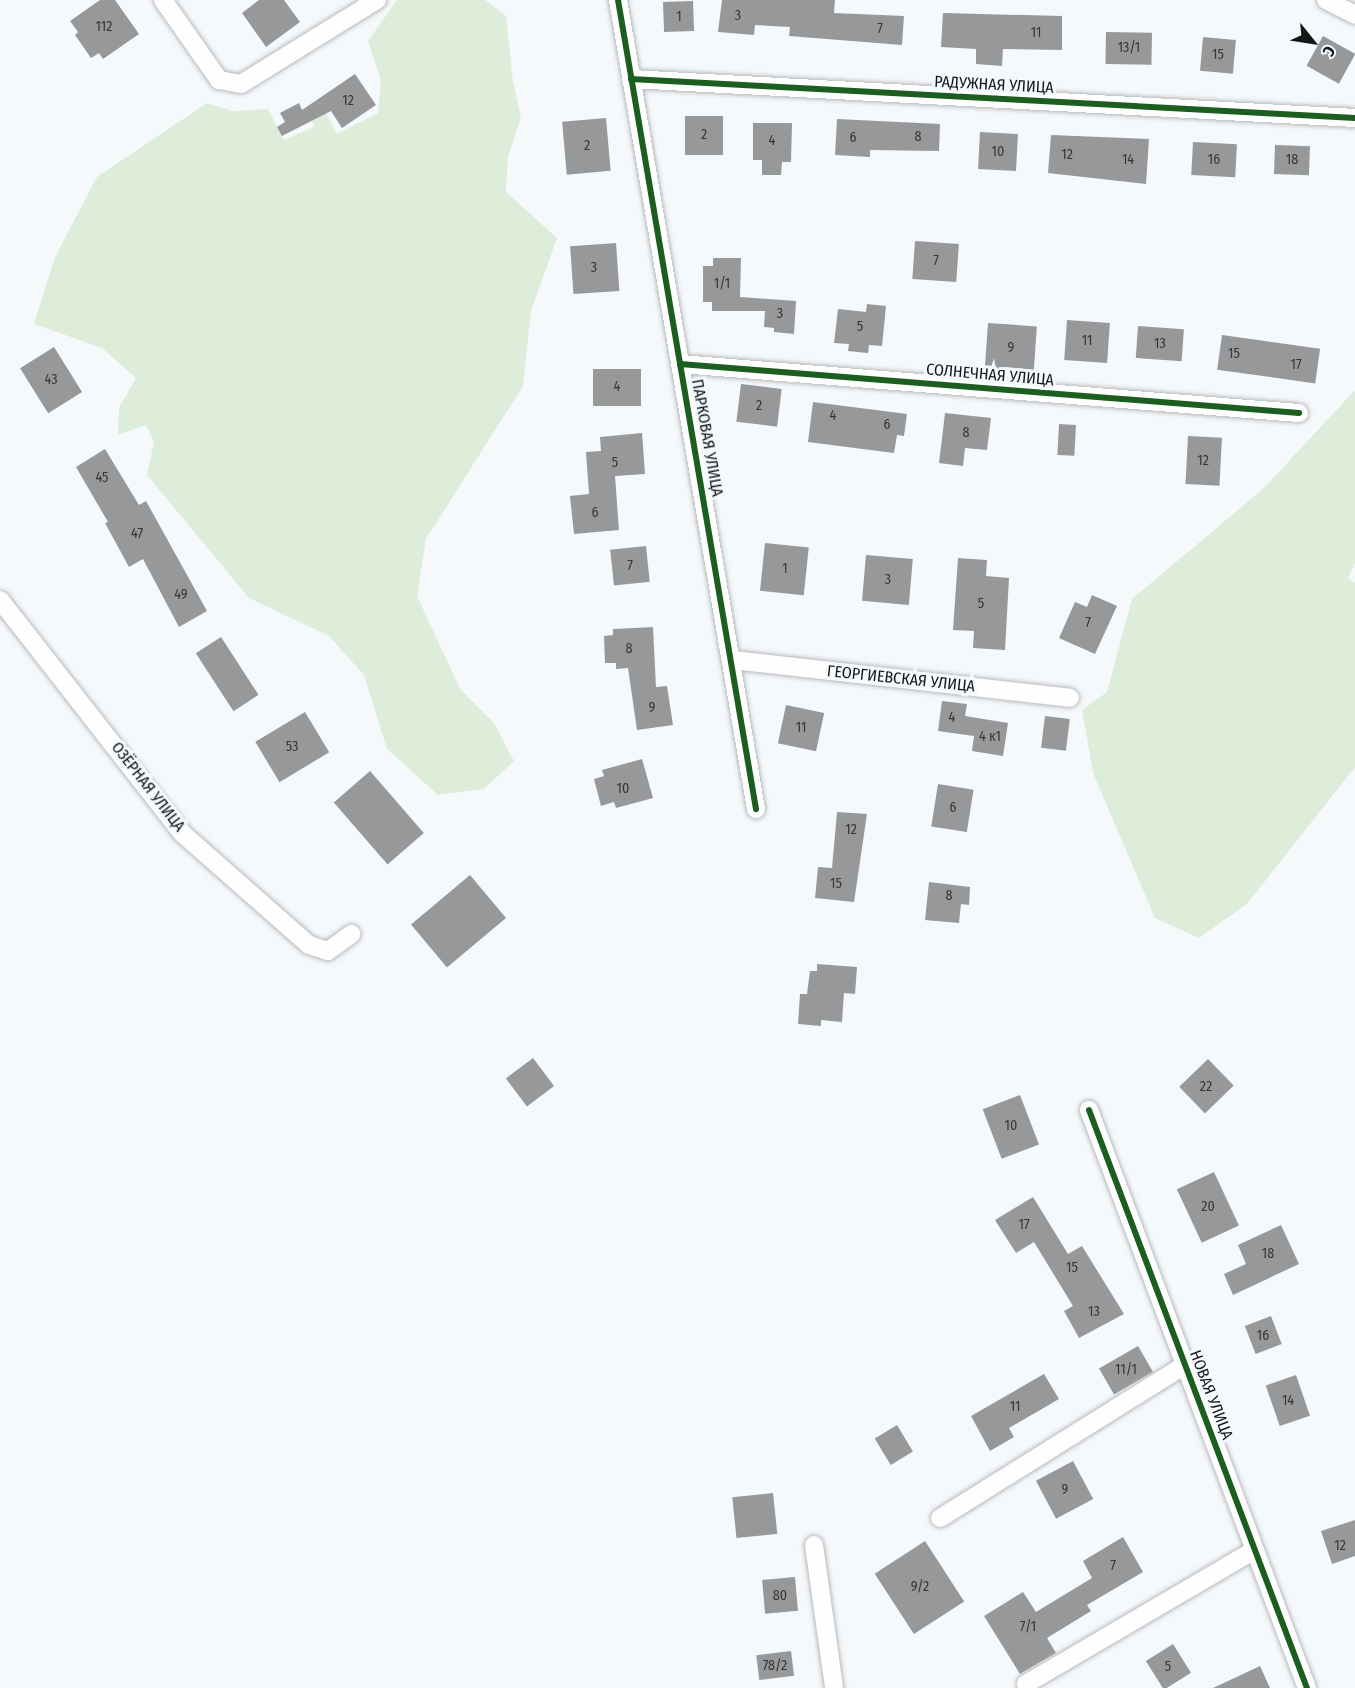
<!DOCTYPE html>
<html>
<head>
<meta charset="utf-8">
<style>
  body { margin:0 }
  #map { position:relative; width:1355px; height:1688px; overflow:hidden; background:#f6f9fc; font-family:"Fira Sans Condensed",sans-serif }
  div>[style] { position:absolute }
  [style*='--x'] { left:calc(var(--x)*1px); top:calc(var(--y)*1px); width:calc(var(--w)*1px); rotate:calc(var(--a)*1deg) }
  .green>* { inset:0; background:#ddedda }
  .building>* { inset:0; background:#96989a; transform-origin:0 0 }
  .roads { filter:drop-shadow(0 0 2px #b8babc) drop-shadow(0 0 2px #b8babc) }
  .street>* { height:18px; margin:-9px; padding:0 9px; transform-origin:9px; border-radius:9px; background:#fefeff }
  .cycleway>* { height:6px; margin:-3px; padding:0 3px; transform-origin:3px; border-radius:3px; background:#1b5e20 }
  span { translate:-50% -50%; white-space:nowrap; text-align:center; line-height:1.15; -webkit-text-stroke:6px #f4f9fe; paint-order:stroke }
  .number-label { font-size:14px; color:#343638 }
  .number-label span { -webkit-text-stroke-width:0 }
  .street-label { font-size:16px; color:#141617 }
  .north { position:absolute; left:1283px; top:12px; width:60px; height:60px; -webkit-text-stroke:4px #f4f9fe; paint-order:stroke; rotate:120deg; font-size:16px; font-weight:700; line-height:24px; text-align:center; color:#141617 }
  .north::after { content:''; display:block; margin:auto; width:21px; height:27px; background:#141617; clip-path:polygon(50% 0,100% 100%,50% 72%,0 100%) }
</style>
</head>
<body>
<div id="map">
  <div class="green">
    <i style="clip-path:polygon(397px 0,485px 0,506px 16px,513px 82px,521px 118px,508px 156px,506px 192px,557px 238px,531px 311px,523px 386px,426px 539px,417px 596px,460px 689px,494px 723px,514px 761px,484px 789px,438px 795px,387px 749px,364px 675px,329px 636px,249px 598px,147px 475px,154px 442px,146px 425px,118px 435px,119px 408px,136px 378px,102px 348px,34px 324px,55px 257px,97px 177px,207px 103px,233px 111px,268px 109px,284px 140px,314px 127px,310px 113px,322px 105px,337px 134px,378px 113px,381px 81px,368px 41px)"></i>
    <i style="clip-path:polygon(1355px 390px,1355px 563px,1348px 578px,1355px 583px,1355px 767px,1247px 904px,1199px 938px,1155px 918px,1093px 773px,1082px 710px,1107px 692px,1132px 599px,1263px 489px)"></i>
  </div>
  <div class="building">
    <i style="clip-path:polygon(100px 0,115px 0,139px 34px,103px 59px,99px 53px,91px 58px,75px 35px,78px 32px,70px 21px)"></i>
    <i style="clip-path:polygon(259px 0,284px 0,300px 22px,266px 47px,242px 13px)"></i>
    <i style="clip-path:polygon(722px 0,835px 0,834px 13px,904px 16px,902px 45px,789px 36px,790px 27px,755px 25px,754px 35px,718px 32px)"></i>
    <i style="left:693px;top:1px;width:30px;height:30px;rotate:88deg"></i>
    <i style="clip-path:polygon(943px 13px,1062px 16px,1062px 50px,1003px 49px,1002px 66px,976px 64px,976px 49px,941px 47px)"></i>
    <i style="left:1106px;top:32px;width:46px;height:32px;rotate:1deg"></i>
    <i style="left:1323px;top:36px;width:37px;height:34px;rotate:29deg"></i>
    <i style="left:1203px;top:37px;width:33px;height:34px;rotate:5deg"></i>
    <i style="clip-path:polygon(355px 74px,376px 105px,342px 128px,331px 111px,282px 136px,277px 127px,285px 122px,280px 113px,299px 103px,302px 110px)"></i>
    <i style="left:685px;top:116px;width:38px;height:39px"></i>
    <i style="left:606px;top:118px;width:53px;height:44px;rotate:85deg"></i>
    <i style="clip-path:polygon(837px 119px,940px 124px,939px 151px,870px 150px,870px 157px,835px 155px)"></i>
    <i style="clip-path:polygon(753px 123px,792px 123px,791px 162px,782px 162px,781px 175px,762px 175px,762px 160px,753px 160px)"></i>
    <i style="left:980px;top:132px;width:38px;height:37px;rotate:3deg"></i>
    <i style="clip-path:polygon(1051px 135px,1149px 139px,1146px 184px,1048px 173px)"></i>
    <i style="left:1193px;top:142px;width:44px;height:33px;rotate:3deg"></i>
    <i style="left:1275px;top:145px;width:35px;height:29px;rotate:2deg"></i>
    <i style="left:915px;top:241px;width:44px;height:38px;rotate:4deg"></i>
    <i style="left:616px;top:243px;width:48px;height:46px;rotate:86deg"></i>
    <i style="clip-path:polygon(713px 258px,741px 258px,740px 297px,796px 301px,794px 334px,774px 332px,774px 328px,764px 327px,765px 311px,712px 311px,712px 302px,703px 302px,703px 266px,713px 266px)"></i>
    <i style="clip-path:polygon(867px 304px,886px 306px,882px 346px,869px 345px,868px 353px,848px 351px,849px 344px,834px 343px,838px 309px,866px 312px)"></i>
    <i style="left:1067px;top:320px;width:43px;height:40px;rotate:4deg"></i>
    <i style="left:988px;top:323px;width:49px;height:47px;rotate:4deg"></i>
    <i style="left:1138px;top:326px;width:46px;height:32px;rotate:4deg"></i>
    <i style="left:1222px;top:335px;width:99px;height:35px;rotate:8deg"></i>
    <i style="left:54px;top:347px;width:53px;height:40px;rotate:58deg"></i>
    <i style="left:593px;top:369px;width:48px;height:37px"></i>
    <i style="left:741px;top:384px;width:41px;height:38px;rotate:7deg"></i>
    <i style="clip-path:polygon(813px 402px,907px 414px,904px 436px,897px 435px,894px 453px,808px 442px)"></i>
    <i style="clip-path:polygon(945px 413px,991px 418px,987px 450px,965px 448px,963px 466px,939px 463px)"></i>
    <i style="left:1059px;top:424px;width:17px;height:31px;rotate:3deg"></i>
    <i style="clip-path:polygon(642px 433px,645px 474px,615px 476px,619px 530px,574px 534px,570px 496px,589px 494px,586px 452px,601px 451px,600px 437px)"></i>
    <i style="left:1188px;top:436px;width:34px;height:48px;rotate:3deg"></i>
    <i style="clip-path:polygon(105px 449px,139px 505px,146px 501px,207px 611px,179px 627px,143px 559px,129px 567px,105px 523px,108px 522px,76px 467px)"></i>
    <i style="left:765px;top:543px;width:44px;height:48px;rotate:6deg"></i>
    <i style="left:646px;top:546px;width:36px;height:36px;rotate:84deg"></i>
    <i style="left:866px;top:555px;width:47px;height:46px;rotate:5deg"></i>
    <i style="clip-path:polygon(958px 558px,987px 560px,986px 576px,1009px 578px,1005px 650px,973px 648px,974px 631px,953px 630px)"></i>
    <i style="clip-path:polygon(1092px 595px,1117px 606px,1095px 654px,1059px 638px,1075px 602px,1087px 607px)"></i>
    <i style="clip-path:polygon(653px 627px,656px 687px,667px 686px,673px 725px,637px 730px,628px 668px,616px 669px,616px 663px,605px 663px,604px 636px,613px 635px,613px 629px)"></i>
    <i style="left:221px;top:637px;width:69px;height:30px;rotate:57deg"></i>
    <i style="clip-path:polygon(942px 701px,967px 704px,965px 716px,1008px 723px,1003px 756px,972px 751px,974px 736px,938px 731px)"></i>
    <i style="left:786px;top:705px;width:39px;height:39px;rotate:12deg"></i>
    <i style="left:305px;top:712px;width:47px;height:58px;rotate:59deg"></i>
    <i style="left:1045px;top:716px;width:25px;height:32px;rotate:7deg"></i>
    <i style="clip-path:polygon(642px 759px,653px 798px,616px 808px,614px 802px,601px 806px,594px 779px,604px 776px,602px 770px)"></i>
    <i style="left:370px;top:771px;width:82px;height:48px;rotate:49deg"></i>
    <i style="left:938px;top:784px;width:36px;height:43px;rotate:9deg"></i>
    <i style="clip-path:polygon(837px 812px,867px 814px,854px 902px,815px 898px,818px 867px,832px 868px)"></i>
    <i style="left:470px;top:875px;width:56px;height:77px;rotate:50deg"></i>
    <i style="clip-path:polygon(929px 882px,970px 887px,969px 905px,961px 904px,959px 923px,925px 920px)"></i>
    <i style="clip-path:polygon(817px 964px,857px 967px,855px 994px,844px 993px,842px 1022px,821px 1020px,821px 1026px,798px 1024px,800px 994px,807px 994px,810px 971px,817px 971px)"></i>
    <i style="left:533px;top:1058px;width:35px;height:34px;rotate:53deg"></i>
    <i style="left:1208px;top:1059px;width:37px;height:40px;rotate:46deg"></i>
    <i style="left:1020px;top:1095px;width:53px;height:40px;rotate:69deg"></i>
    <i style="left:1214px;top:1172px;width:59px;height:41px;rotate:65deg"></i>
    <i style="clip-path:polygon(1033px 1197px,1068px 1254px,1082px 1246px,1124px 1314px,1079px 1338px,1064px 1311px,1073px 1306px,1034px 1242px,1016px 1253px,995px 1220px)"></i>
    <i style="clip-path:polygon(1281px 1225px,1299px 1264px,1233px 1295px,1224px 1274px,1246px 1264px,1238px 1245px)"></i>
    <i style="left:1271px;top:1316px;width:30px;height:28px;rotate:69deg"></i>
    <i style="left:1138px;top:1346px;width:30px;height:45px;rotate:60deg"></i>
    <i style="clip-path:polygon(1044px 1374px,1059px 1399px,1009px 1428px,1014px 1437px,990px 1451px,971px 1416px)"></i>
    <i style="left:1296px;top:1375px;width:43px;height:32px;rotate:71deg"></i>
    <i style="left:897px;top:1425px;width:31px;height:26px;rotate:59deg"></i>
    <i style="left:1073px;top:1461px;width:43px;height:42px;rotate:62deg"></i>
    <i style="left:773px;top:1493px;width:41px;height:41px;rotate:84deg"></i>
    <i style="clip-path:polygon(1355px 1520px,1355px 1556px,1332px 1564px,1321px 1531px)"></i>
    <i style="clip-path:polygon(1123px 1537px,1143px 1572px,1087px 1605px,1091px 1611px,1047px 1638px,1056px 1653px,1020px 1674px,984px 1616px,1023px 1592px,1036px 1612px,1092px 1578px,1083px 1561px)"></i>
    <i style="left:925px;top:1541px;width:72px;height:60px;rotate:57deg"></i>
    <i style="left:795px;top:1577px;width:34px;height:33px;rotate:85deg"></i>
    <i style="left:1173px;top:1644px;width:34px;height:32px;rotate:58deg"></i>
    <i style="left:791px;top:1651px;width:25px;height:35px;rotate:83deg"></i>
    <i style="clip-path:polygon(1260px 1666px,1270px 1688px,1213px 1688px)"></i>
  </div>
  <div class="roads">
    <div class="street">
      <i style="--x:163;--y:0;--w:98;--a:55"></i>
      <i style="--x:219;--y:80;--w:22;--a:10"></i>
      <i style="--x:241;--y:84;--w:160;--a:-31.7"></i>
      <i style="--x:618;--y:0;--w:821;--a:80.32"></i>
      <i style="--x:1326;--y:0;--w:33;--a:27"></i>
      <i style="--x:631;--y:79;--w:725;--a:3.08"></i>
      <i style="--x:680;--y:364;--w:621;--a:4.53"></i>
      <i style="--x:0;--y:600;--w:297;--a:52"></i>
      <i style="--x:183;--y:834;--w:168;--a:41.4"></i>
      <i style="--x:309;--y:945;--w:20;--a:18"></i>
      <i style="--x:328;--y:951;--w:29;--a:-36"></i>
      <i style="--x:733;--y:660;--w:339;--a:6.4"></i>
      <i style="--x:1089;--y:1110;--w:618;--a:69.34"></i>
      <i style="--x:940;--y:1518;--w:289;--a:-32"></i>
      <i style="--x:814;--y:1545;--w:144;--a:82"></i>
      <i style="--x:1026;--y:1684;--w:264;--a:-30.4"></i>
    </div>
  </div>
  <div class="cycleway">
    <i style="--x:618;--y:0;--w:821;--a:80.32"></i>
    <i style="--x:631;--y:79;--w:725;--a:3.08"></i>
    <i style="--x:680;--y:364;--w:621;--a:4.53"></i>
    <i style="--x:1089;--y:1110;--w:618;--a:69.34"></i>
  </div>
  <div class="number-label">
    <span style="left:738px;top:16px">3</span>
    <span style="left:679px;top:17px">1</span>
    <span style="left:104px;top:27px">112</span>
    <span style="left:880px;top:29px">7</span>
    <span style="left:1036px;top:33px">11</span>
    <span style="left:1129px;top:48px">13/1</span>
    <span style="left:1218px;top:55px">15</span>
    <span style="left:348px;top:101px">12</span>
    <span style="left:704px;top:135px">2</span>
    <span style="left:918px;top:137px">8</span>
    <span style="left:853px;top:138px">6</span>
    <span style="left:772px;top:141px">4</span>
    <span style="left:587px;top:146px">2</span>
    <span style="left:998px;top:152px">10</span>
    <span style="left:1067px;top:155px">12</span>
    <span style="left:1128px;top:160px">14</span>
    <span style="left:1214px;top:160px">16</span>
    <span style="left:1292px;top:160px">18</span>
    <span style="left:936px;top:261px">7</span>
    <span style="left:594px;top:268px">3</span>
    <span style="left:722px;top:284px">1/1</span>
    <span style="left:780px;top:314px">3</span>
    <span style="left:860px;top:327px">5</span>
    <span style="left:1087px;top:341px">11</span>
    <span style="left:1160px;top:344px">13</span>
    <span style="left:1011px;top:348px">9</span>
    <span style="left:1234px;top:354px">15</span>
    <span style="left:1296px;top:365px">17</span>
    <span style="left:51px;top:380px">43</span>
    <span style="left:617px;top:387px">4</span>
    <span style="left:759px;top:406px">2</span>
    <span style="left:833px;top:416px">4</span>
    <span style="left:887px;top:425px">6</span>
    <span style="left:966px;top:433px">8</span>
    <span style="left:1203px;top:461px">12</span>
    <span style="left:615px;top:463px">5</span>
    <span style="left:102px;top:478px">45</span>
    <span style="left:595px;top:513px">6</span>
    <span style="left:137px;top:534px">47</span>
    <span style="left:630px;top:566px">7</span>
    <span style="left:785px;top:569px">1</span>
    <span style="left:888px;top:580px">3</span>
    <span style="left:181px;top:595px">49</span>
    <span style="left:981px;top:604px">5</span>
    <span style="left:1088px;top:623px">7</span>
    <span style="left:629px;top:649px">8</span>
    <span style="left:652px;top:708px">9</span>
    <span style="left:952px;top:718px">4</span>
    <span style="left:801px;top:728px">11</span>
    <span style="left:990px;top:737px">4 к1</span>
    <span style="left:292px;top:747px">53</span>
    <span style="left:623px;top:789px">10</span>
    <span style="left:953px;top:808px">6</span>
    <span style="left:851px;top:830px">12</span>
    <span style="left:836px;top:884px">15</span>
    <span style="left:949px;top:896px">8</span>
    <span style="left:1206px;top:1087px">22</span>
    <span style="left:1011px;top:1126px">10</span>
    <span style="left:1208px;top:1207px">20</span>
    <span style="left:1024px;top:1225px">17</span>
    <span style="left:1268px;top:1254px">18</span>
    <span style="left:1072px;top:1268px">15</span>
    <span style="left:1094px;top:1312px">13</span>
    <span style="left:1263px;top:1336px">16</span>
    <span style="left:1126px;top:1370px">11/1</span>
    <span style="left:1288px;top:1401px">14</span>
    <span style="left:1015px;top:1407px">11</span>
    <span style="left:1065px;top:1490px">9</span>
    <span style="left:1340px;top:1546px">12</span>
    <span style="left:1113px;top:1566px">7</span>
    <span style="left:920px;top:1587px">9/2</span>
    <span style="left:780px;top:1596px">80</span>
    <span style="left:1028px;top:1627px">7/1</span>
    <span style="left:775px;top:1666px">78/2</span>
    <span style="left:1168px;top:1667px">5</span>
  </div>
  <div class="street-label">
    <span style="left:994px;top:85px;rotate:3deg">РАДУЖНАЯ УЛИЦА</span>
    <span style="left:990px;top:375px;rotate:5deg">СОЛНЕЧНАЯ УЛИЦА</span>
    <span style="left:707px;top:438px;rotate:80deg">ПАРКОВАЯ УЛИЦА</span>
    <span style="left:901px;top:679px;rotate:6deg">ГЕОРГИЕВСКАЯ УЛИЦА</span>
    <span style="left:148px;top:787px;rotate:52deg">ОЗЁРНАЯ УЛИЦА</span>
    <span style="left:1211px;top:1395px;rotate:69deg">НОВАЯ УЛИЦА</span>
  </div>
  <div class="north">С</div>
</div>
</body>
</html>
